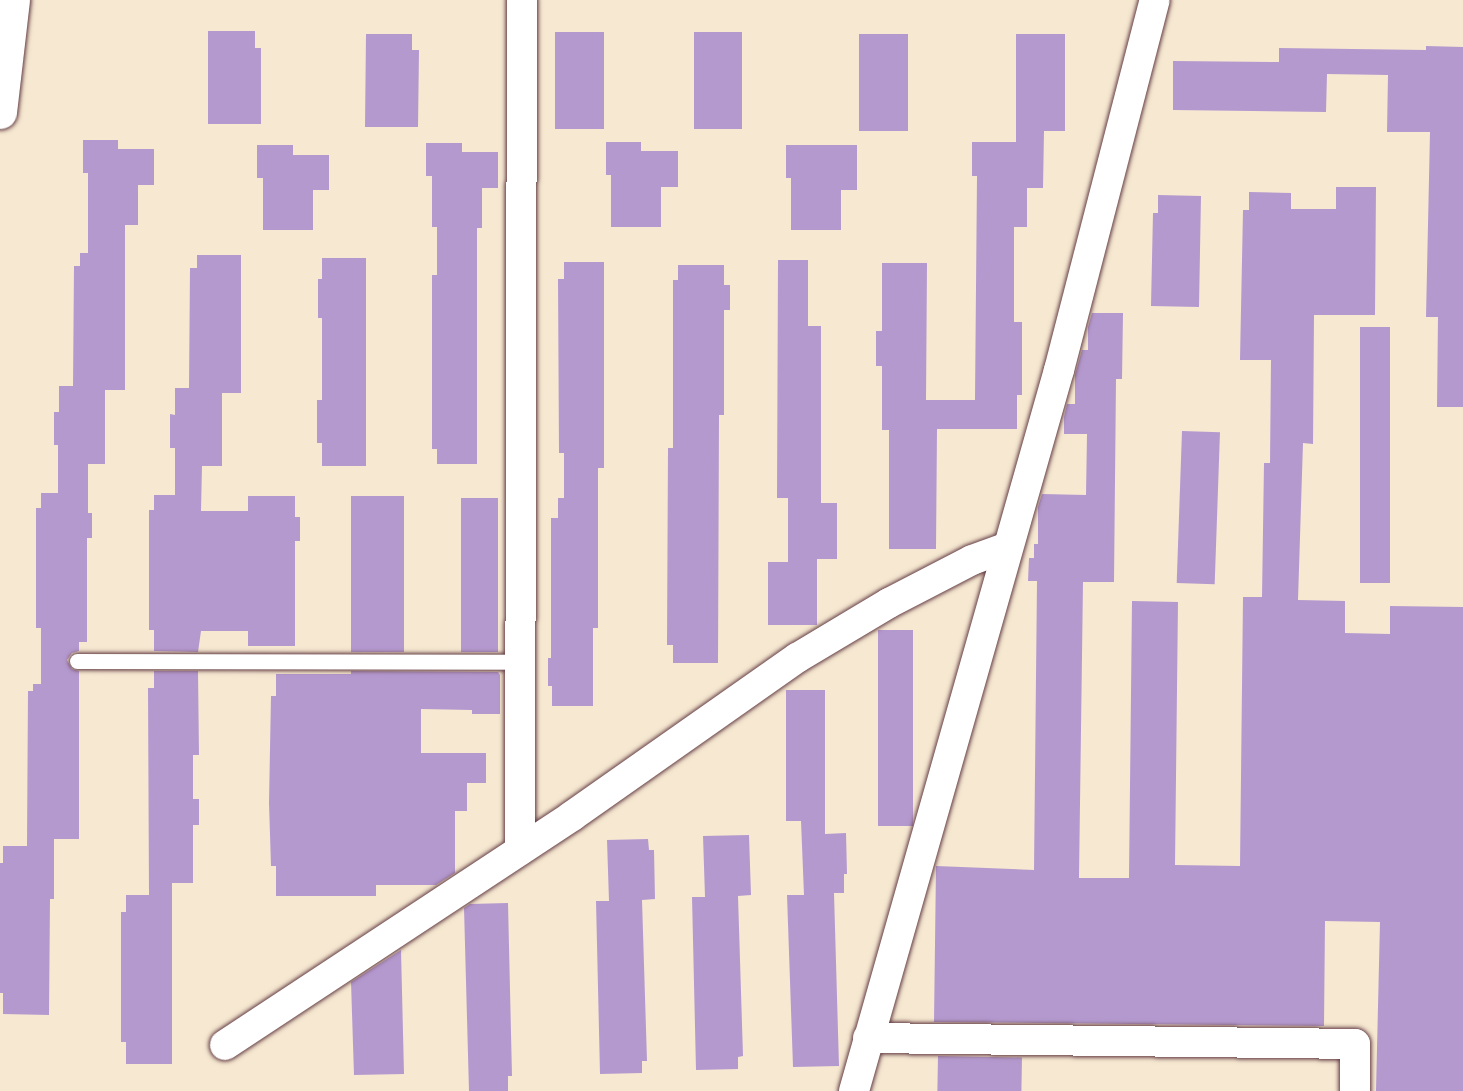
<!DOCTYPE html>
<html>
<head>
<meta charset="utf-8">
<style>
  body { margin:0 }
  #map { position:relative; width:1463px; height:1091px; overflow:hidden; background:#f6e8d1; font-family:Delius,sans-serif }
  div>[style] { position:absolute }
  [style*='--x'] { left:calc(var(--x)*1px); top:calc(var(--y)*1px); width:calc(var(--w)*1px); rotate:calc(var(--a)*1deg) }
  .building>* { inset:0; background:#b499cf; transform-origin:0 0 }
  .roads { filter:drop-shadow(0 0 2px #643d44) drop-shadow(0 0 2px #643d44) }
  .service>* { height:15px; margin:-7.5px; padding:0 7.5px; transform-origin:7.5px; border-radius:7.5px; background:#fff }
  .minor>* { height:30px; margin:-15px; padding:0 15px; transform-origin:15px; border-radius:15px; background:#fff }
  .tertiary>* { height:33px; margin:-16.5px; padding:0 16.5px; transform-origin:16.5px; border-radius:16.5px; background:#fff }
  span { translate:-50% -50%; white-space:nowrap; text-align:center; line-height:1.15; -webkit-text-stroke:4.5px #fbf7ec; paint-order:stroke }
</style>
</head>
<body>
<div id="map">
  <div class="building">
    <i style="clip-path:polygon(208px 31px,255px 31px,255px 48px,261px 48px,261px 124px,208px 124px)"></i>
    <i style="left:555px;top:32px;width:49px;height:97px"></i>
    <i style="left:694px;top:32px;width:48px;height:97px"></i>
    <i style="clip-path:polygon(366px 34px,412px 34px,412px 50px,419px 50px,418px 127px,365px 127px)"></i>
    <i style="left:859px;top:34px;width:49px;height:97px"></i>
    <i style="clip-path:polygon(1016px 34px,1065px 34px,1065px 131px,1044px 131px,1043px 188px,1027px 188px,1027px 227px,1014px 227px,1014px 322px,1022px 322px,1022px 395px,1017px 395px,1017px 429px,937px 429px,936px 549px,889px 549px,889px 430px,882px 430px,882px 366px,876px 366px,876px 331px,882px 331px,882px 263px,927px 263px,926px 400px,975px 400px,977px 176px,972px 176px,972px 142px,1016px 142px)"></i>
    <i style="clip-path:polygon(1426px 46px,1463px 47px,1463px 407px,1437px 407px,1438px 317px,1426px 317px,1430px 132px,1387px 132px,1388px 75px,1327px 74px,1326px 112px,1173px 110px,1173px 61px,1279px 62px,1279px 48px,1426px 50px)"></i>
    <i style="clip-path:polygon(83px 140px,118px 140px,118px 149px,154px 149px,154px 185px,138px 185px,138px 225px,125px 225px,125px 390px,105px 390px,105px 464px,88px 464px,88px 513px,92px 513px,92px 538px,87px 538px,87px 642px,79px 642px,79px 651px,72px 653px,67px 660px,72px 669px,79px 671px,79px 839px,54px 839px,54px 899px,50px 899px,49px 1015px,3px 1014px,3px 993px,0 993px,0 863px,3px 863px,3px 846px,27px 846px,28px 691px,33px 691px,33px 684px,41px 684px,41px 628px,36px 628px,36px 508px,41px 508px,41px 493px,58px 493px,58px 445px,54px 445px,54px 412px,59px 412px,59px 386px,73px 386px,74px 266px,80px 266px,80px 253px,88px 253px,88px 173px,83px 173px)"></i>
    <i style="clip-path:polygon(606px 142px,641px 142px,641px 151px,678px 151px,678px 187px,661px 187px,661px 227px,611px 227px,611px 175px,606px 175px)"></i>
    <i style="clip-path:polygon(426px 143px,462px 143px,462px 152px,498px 152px,498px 188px,482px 188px,482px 228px,477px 228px,477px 464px,437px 464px,437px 449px,432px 449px,432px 275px,437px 275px,437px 227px,432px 227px,432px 176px,426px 176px)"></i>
    <i style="clip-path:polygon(257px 145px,293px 145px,293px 155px,329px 155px,329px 190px,313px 190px,313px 230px,263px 230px,263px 178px,257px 178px)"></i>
    <i style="clip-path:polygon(786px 145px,857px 145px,857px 190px,841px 190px,841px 230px,791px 230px,791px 178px,786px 178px)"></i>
    <i style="clip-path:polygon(1336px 187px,1376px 187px,1375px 315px,1314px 315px,1313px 444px,1303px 443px,1298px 600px,1345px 601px,1345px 633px,1390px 634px,1390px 606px,1463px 607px,1463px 1091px,1376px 1091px,1380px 922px,1325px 921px,1324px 1026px,934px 1022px,936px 866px,1034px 870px,1037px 581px,1028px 581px,1029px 558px,1034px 558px,1034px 544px,1038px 544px,1038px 507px,1042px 494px,1086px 495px,1087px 434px,1064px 434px,1064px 417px,1067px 404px,1075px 404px,1075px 375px,1082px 350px,1088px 350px,1088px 327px,1092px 313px,1123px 313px,1122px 379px,1116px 379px,1114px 582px,1083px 582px,1079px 878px,1129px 878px,1132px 601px,1178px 602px,1175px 865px,1240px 866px,1243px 597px,1262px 597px,1264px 463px,1270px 463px,1271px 360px,1240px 360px,1243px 210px,1249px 210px,1249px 192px,1291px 193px,1291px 209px,1336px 209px)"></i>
    <i style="clip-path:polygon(1158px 195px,1201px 196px,1199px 307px,1151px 306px,1153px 213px,1158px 213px)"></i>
    <i style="clip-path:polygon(197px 255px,241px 255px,241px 393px,222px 393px,222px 466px,202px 466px,201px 511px,248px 511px,248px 496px,295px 496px,295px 517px,300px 517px,300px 541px,295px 541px,295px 646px,248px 646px,248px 631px,201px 631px,198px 652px,154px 651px,154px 630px,149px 630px,149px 510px,154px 510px,154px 495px,175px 495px,175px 448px,170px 448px,170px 414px,175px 415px,175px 388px,189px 388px,190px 268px,197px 268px)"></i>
    <i style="clip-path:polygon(322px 258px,366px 258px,366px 466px,322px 466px,322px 443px,317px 443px,317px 400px,322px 400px,322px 318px,318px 318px,318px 279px,322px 279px)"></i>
    <i style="clip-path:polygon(778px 260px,808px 260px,808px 326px,821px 326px,821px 503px,837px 503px,837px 559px,817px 559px,817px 625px,768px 625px,768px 562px,788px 562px,788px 498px,777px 498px)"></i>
    <i style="clip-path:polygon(564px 262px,604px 262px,604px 468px,598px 468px,598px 628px,593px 628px,593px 706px,552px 706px,552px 686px,548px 686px,548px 658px,551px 658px,551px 518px,558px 518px,558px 498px,564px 498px,564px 453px,559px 453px,558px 279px,564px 279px)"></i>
    <i style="clip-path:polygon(678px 265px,724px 265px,724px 285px,730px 285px,730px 310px,724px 310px,724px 415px,719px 415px,718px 663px,673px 663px,673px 645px,667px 645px,668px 448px,673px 448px,673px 280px,678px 280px)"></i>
    <i style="left:1360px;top:327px;width:30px;height:256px"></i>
    <i style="left:1182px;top:431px;width:38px;height:152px;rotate:2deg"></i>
    <i style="left:351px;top:496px;width:53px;height:156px"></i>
    <i style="left:461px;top:498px;width:37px;height:154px"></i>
    <i style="left:878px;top:630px;width:35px;height:196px"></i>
    <i style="clip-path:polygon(154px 671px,198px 671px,199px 755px,193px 755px,193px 799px,199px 799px,199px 825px,193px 825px,193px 883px,172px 883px,172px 1064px,126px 1064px,126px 1042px,121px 1042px,121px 912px,126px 912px,126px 895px,149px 895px,148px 688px,154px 688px)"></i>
    <i style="clip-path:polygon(351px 671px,498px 672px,500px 675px,500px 714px,472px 714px,472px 710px,421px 709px,421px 753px,486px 753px,486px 783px,467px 783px,467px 811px,455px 811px,455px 873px,436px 885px,376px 885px,376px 896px,276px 896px,276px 866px,271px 866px,269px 803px,271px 696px,276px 696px,276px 674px,351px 674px)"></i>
    <i style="clip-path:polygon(786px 690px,825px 690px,825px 834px,846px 833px,847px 874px,844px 874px,844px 893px,834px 893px,839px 1066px,793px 1067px,787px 895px,804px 895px,801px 821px,786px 821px)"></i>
    <i style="clip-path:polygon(749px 835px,751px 895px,738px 896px,743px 1056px,738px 1057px,738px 1069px,696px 1070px,692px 897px,705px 897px,703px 836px)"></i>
    <i style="clip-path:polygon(648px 839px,649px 850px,654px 850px,655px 899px,642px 900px,647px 1061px,642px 1061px,642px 1073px,600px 1074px,596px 901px,609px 901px,607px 840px)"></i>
    <i style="clip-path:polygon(508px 903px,512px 1076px,508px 1076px,508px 1091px,469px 1091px,464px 908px,470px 904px)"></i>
    <i style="clip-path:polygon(401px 950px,404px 1074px,354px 1075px,351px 982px)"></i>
    <i style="left:938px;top:1056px;width:84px;height:35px;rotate:1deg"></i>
  </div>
  <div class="roads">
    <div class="service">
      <i style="--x:77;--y:661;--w:444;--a:0.1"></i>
    </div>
    <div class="minor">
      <i style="--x:520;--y:850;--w:850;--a:-89.87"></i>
      <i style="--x:868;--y:1038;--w:487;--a:0.7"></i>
      <i style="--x:1355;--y:1044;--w:47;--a:90"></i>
      <i style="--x:225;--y:1045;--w:416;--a:-33.4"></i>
      <i style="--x:572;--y:816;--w:275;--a:-35.1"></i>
      <i style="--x:797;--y:658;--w:107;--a:-30.9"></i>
      <i style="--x:889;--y:603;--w:93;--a:-27.4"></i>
      <i style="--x:972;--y:560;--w:38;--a:-20"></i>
      <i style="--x:854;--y:1091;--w:750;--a:-74.13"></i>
      <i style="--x:1059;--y:370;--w:382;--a:-75.5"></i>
    </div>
    <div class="tertiary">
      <i style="--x:0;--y:112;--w:113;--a:-83.4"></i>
    </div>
  </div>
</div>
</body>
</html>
